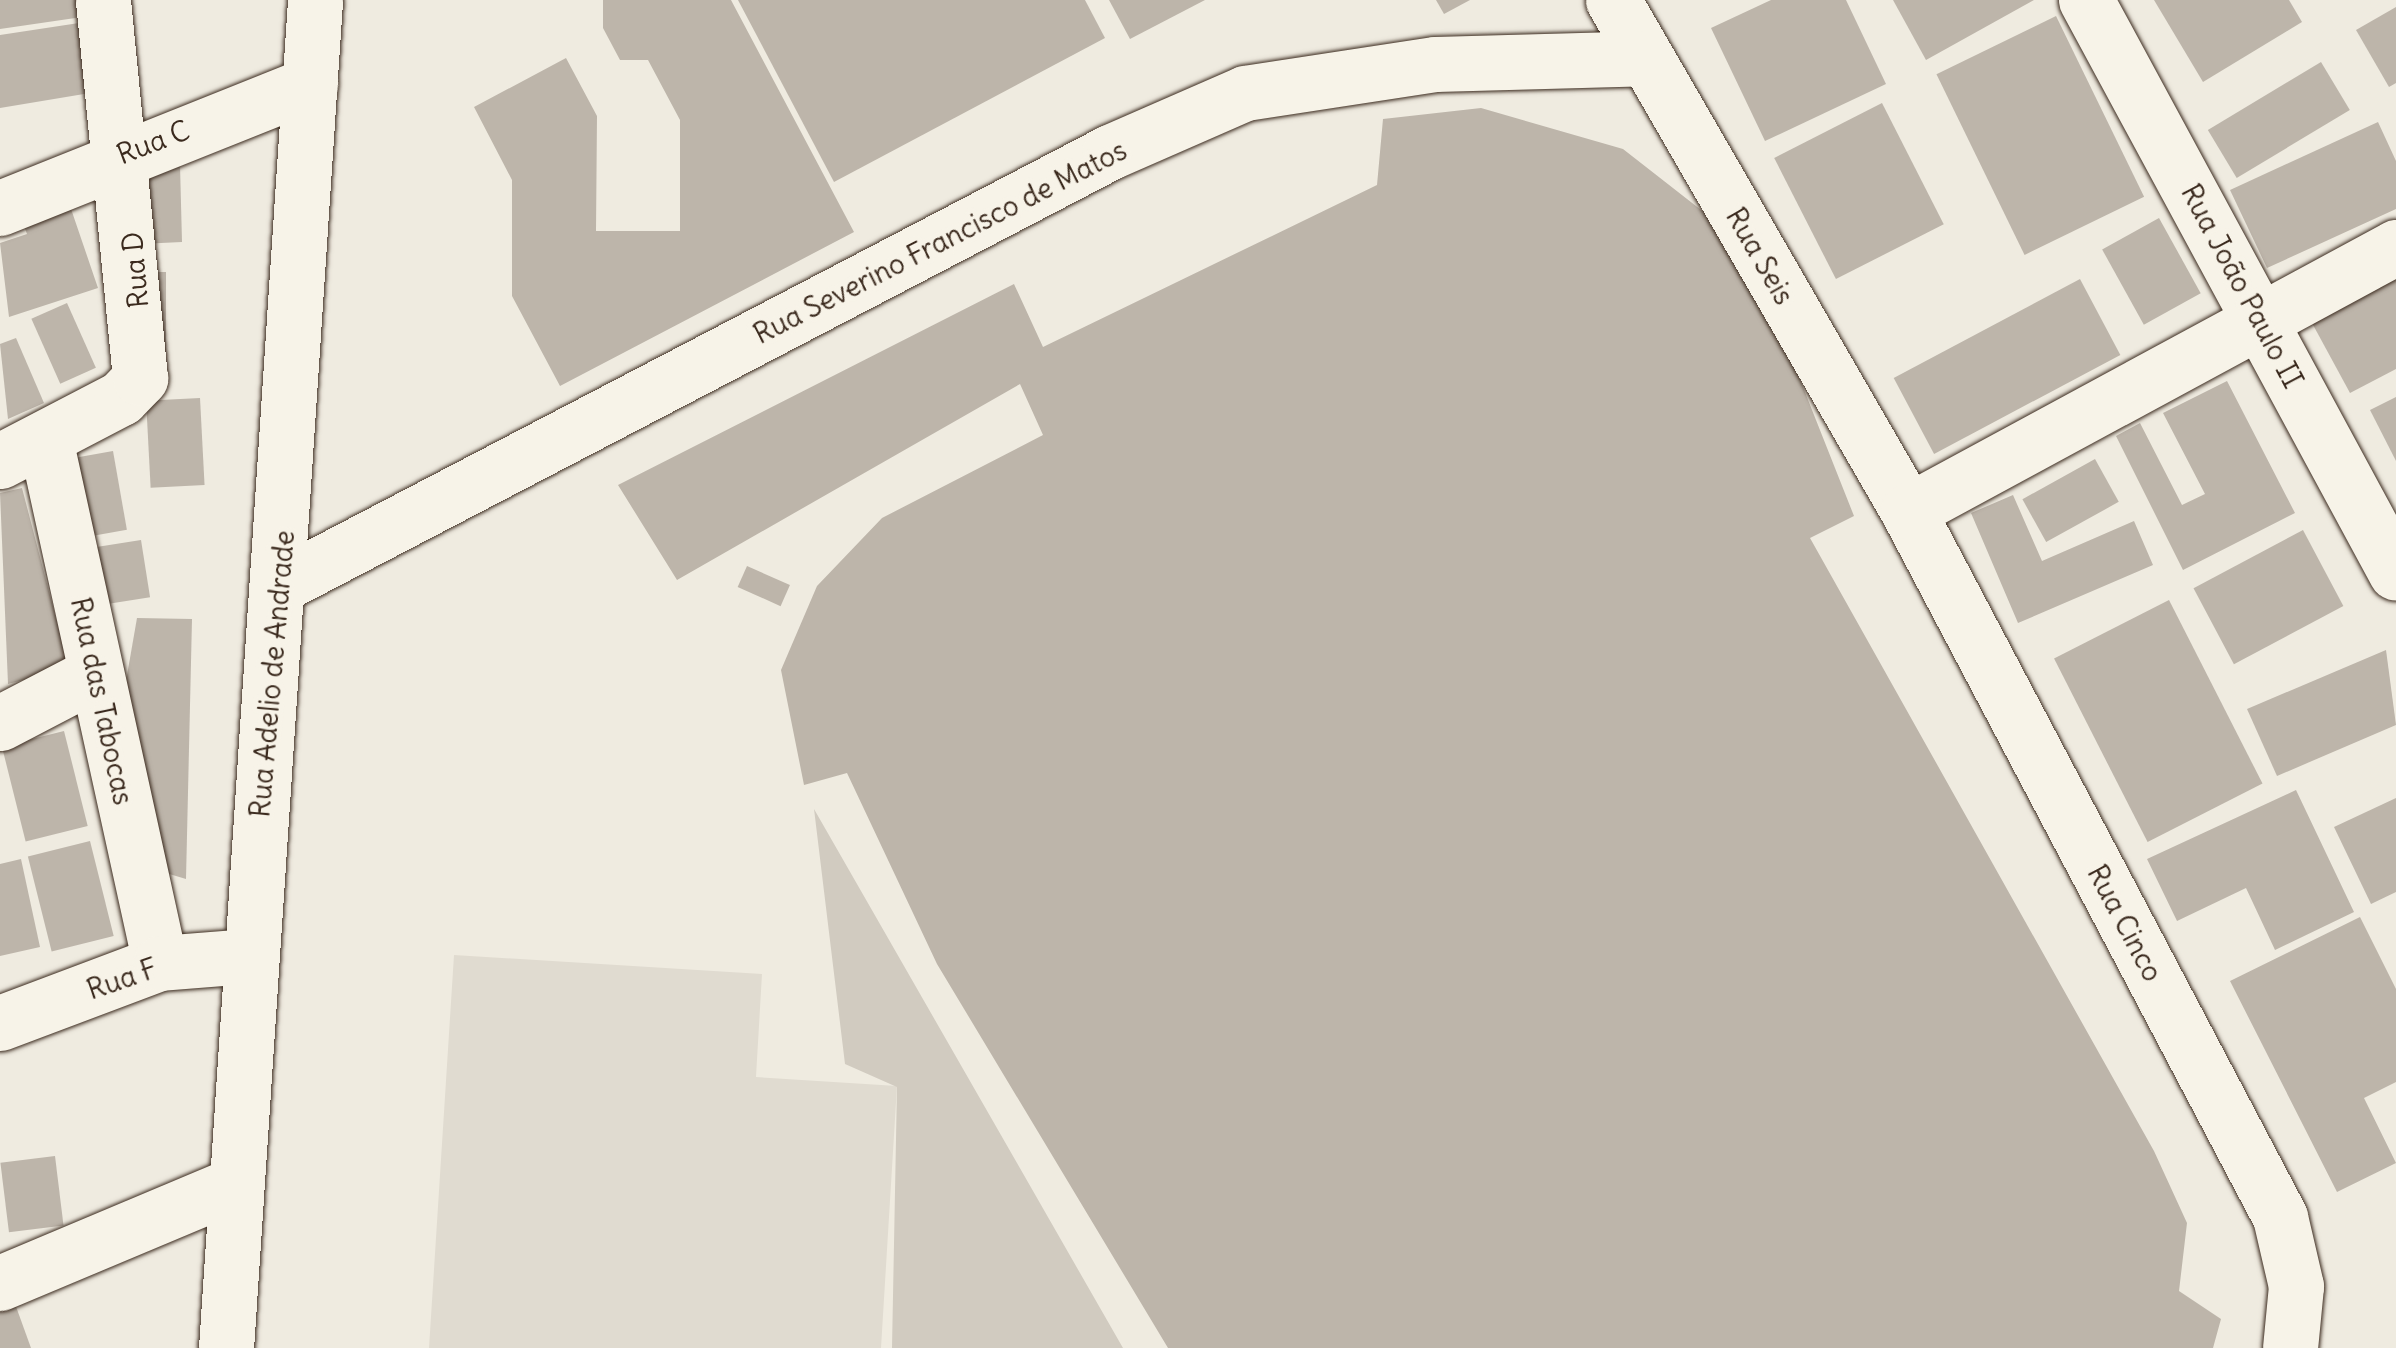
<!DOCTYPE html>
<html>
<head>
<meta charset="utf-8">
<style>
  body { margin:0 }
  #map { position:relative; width:2396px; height:1348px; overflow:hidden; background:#efebe0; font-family:Delius,sans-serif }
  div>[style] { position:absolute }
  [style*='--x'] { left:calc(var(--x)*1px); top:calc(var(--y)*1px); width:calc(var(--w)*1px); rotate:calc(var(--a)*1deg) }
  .built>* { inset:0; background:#e0dbd0 }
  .green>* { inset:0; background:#d1cbc0 }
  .building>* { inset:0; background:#bdb5aa; transform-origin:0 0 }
  .roads { filter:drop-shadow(0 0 2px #3b2a1e) drop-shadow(0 0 2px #3b2a1e) }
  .minor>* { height:55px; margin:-27.5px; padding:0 27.5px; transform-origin:27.5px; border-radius:27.5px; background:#f7f3e8 }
  .major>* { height:55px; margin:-27.5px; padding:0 27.5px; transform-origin:27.5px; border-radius:27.5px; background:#f7f3e8 }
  span { translate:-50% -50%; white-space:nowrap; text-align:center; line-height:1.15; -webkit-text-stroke:10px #f7f3e8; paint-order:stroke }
  .street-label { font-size:28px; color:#3b2a1e }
</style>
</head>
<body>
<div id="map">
  <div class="built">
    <i style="clip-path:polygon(454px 955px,762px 974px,756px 1077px,897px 1086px,881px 1348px,429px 1348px)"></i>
  </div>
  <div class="green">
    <i style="clip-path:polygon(814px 809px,1123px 1348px,892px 1348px,897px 1087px,845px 1064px)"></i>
  </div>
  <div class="building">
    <i style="clip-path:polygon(0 0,87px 0,89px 16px,0 29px)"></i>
    <i style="clip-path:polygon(603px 0,731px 0,854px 232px,560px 386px,512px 296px,512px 180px,474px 107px,566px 58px,597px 116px,596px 231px,680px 231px,680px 120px,648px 60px,620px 60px,603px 28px)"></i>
    <i style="clip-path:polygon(738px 0,1085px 0,1105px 38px,834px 182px)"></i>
    <i style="clip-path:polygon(1109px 0,1205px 0,1130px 39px)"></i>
    <i style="clip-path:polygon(1436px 0,1470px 0,1444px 14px)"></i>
    <i style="clip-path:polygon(1771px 0,1846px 0,1886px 84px,1765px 141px,1711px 28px)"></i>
    <i style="clip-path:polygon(1893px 0,2034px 0,1926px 60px)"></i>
    <i style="clip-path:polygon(2154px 0,2289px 0,2302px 22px,2203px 82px)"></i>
    <i style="clip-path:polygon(2396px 7px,2396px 83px,2389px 87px,2356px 30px)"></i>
    <i style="left:2056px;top:16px;width:201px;height:133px;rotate:64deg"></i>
    <i style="clip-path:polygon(79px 23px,90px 93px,0 108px,0 35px)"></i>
    <i style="left:2321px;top:62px;width:56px;height:132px;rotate:59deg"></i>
    <i style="left:1882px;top:103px;width:136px;height:121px;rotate:63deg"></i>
    <i style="clip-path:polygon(1481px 108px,1623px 149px,1728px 231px,1774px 314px,1854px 516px,1810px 538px,2154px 1151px,2187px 1223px,2179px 1291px,2221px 1319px,2213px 1348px,1168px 1348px,937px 964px,847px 773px,804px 785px,781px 670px,817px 586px,882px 518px,1043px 435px,1020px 384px,677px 580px,618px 485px,1014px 284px,1043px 347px,1377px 185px,1383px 119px)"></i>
    <i style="clip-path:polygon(2378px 122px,2396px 161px,2396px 209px,2267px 268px,2230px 190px)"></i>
    <i style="clip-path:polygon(180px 165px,182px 242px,140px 244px,131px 167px)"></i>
    <i style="clip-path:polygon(69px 203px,98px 288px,9px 317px,0 243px,27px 234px,21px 218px)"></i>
    <i style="left:2159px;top:218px;width:86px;height:65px;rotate:61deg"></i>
    <i style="left:146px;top:272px;width:20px;height:89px"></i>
    <i style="left:2080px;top:279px;width:86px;height:211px;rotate:62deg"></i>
    <i style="clip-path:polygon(2396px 279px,2396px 369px,2350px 393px,2312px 323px)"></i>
    <i style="left:67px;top:303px;width:71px;height:39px;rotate:66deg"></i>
    <i style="clip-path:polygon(16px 338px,44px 403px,8px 419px,0 344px)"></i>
    <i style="clip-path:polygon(2227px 381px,2295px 513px,2183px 570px,2116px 436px,2140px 423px,2182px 505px,2205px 494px,2163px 413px)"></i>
    <i style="clip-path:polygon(2396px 397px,2396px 461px,2370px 410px)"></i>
    <i style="left:200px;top:398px;width:87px;height:54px;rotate:87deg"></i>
    <i style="left:113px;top:451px;width:80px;height:37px;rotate:80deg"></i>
    <i style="left:2095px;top:459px;width:49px;height:83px;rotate:61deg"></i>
    <i style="clip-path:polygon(22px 488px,69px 668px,8px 684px,0 493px)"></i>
    <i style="clip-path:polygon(2013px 495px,2042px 561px,2134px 521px,2153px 565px,2018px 623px,1971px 513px)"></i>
    <i style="left:2303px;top:530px;width:86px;height:124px;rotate:62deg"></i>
    <i style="left:141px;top:540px;width:58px;height:53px;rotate:81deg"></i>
    <i style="left:747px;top:566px;width:47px;height:23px;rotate:24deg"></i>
    <i style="left:2169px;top:600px;width:206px;height:129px;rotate:63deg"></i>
    <i style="clip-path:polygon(137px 618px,192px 619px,186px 879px,166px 873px,122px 704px)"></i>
    <i style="clip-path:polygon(2386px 650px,2396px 725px,2277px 776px,2247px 709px)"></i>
    <i style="left:64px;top:731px;width:98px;height:64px;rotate:76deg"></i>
    <i style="clip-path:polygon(2296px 790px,2354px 912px,2275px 950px,2246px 888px,2177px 921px,2147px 859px)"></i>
    <i style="clip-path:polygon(2396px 798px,2396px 892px,2371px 904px,2334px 827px)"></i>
    <i style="left:90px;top:841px;width:98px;height:64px;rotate:76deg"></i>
    <i style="clip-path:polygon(21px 859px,40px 947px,0 956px,0 864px)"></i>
    <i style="clip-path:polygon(2360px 917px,2396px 989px,2396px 1082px,2364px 1098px,2396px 1163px,2337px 1192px,2230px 981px)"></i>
    <i style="left:55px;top:1156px;width:70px;height:55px;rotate:83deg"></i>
    <i style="clip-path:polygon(14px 1301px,31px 1348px,0 1348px,0 1306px)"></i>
  </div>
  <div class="roads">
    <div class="minor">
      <i style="--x:1613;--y:0;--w:590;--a:60"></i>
      <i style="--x:1908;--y:511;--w:798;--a:62.21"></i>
      <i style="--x:2280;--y:1217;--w:71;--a:76.9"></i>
      <i style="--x:2296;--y:1286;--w:62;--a:95.5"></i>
      <i style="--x:2086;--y:0;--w:651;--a:61.59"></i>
      <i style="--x:0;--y:208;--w:334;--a:-21.8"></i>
      <i style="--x:45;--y:439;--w:536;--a:77.62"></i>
      <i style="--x:0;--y:461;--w:136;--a:-27.5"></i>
      <i style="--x:121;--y:398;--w:28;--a:-46"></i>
      <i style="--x:140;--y:378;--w:380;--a:-95.6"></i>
      <i style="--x:1908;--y:511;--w:555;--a:-28.41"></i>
      <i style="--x:280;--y:585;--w:936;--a:-27.55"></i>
      <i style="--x:1110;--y:152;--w:147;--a:-23.6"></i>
      <i style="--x:1245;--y:93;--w:192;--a:-8.7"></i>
      <i style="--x:1435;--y:64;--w:210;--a:-1.6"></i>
      <i style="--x:0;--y:723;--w:108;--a:-27.5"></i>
      <i style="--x:0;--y:1023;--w:171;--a:-20.6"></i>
      <i style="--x:160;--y:963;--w:88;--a:-4.5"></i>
      <i style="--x:0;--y:1283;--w:255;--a:-22.8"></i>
    </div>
    <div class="major">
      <i style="--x:226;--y:1348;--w:1351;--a:-86.22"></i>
    </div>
  </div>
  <div class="street-label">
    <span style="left:153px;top:142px;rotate:-21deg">Rua C</span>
    <span style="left:940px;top:242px;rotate:-27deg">Rua Severino Francisco de Matos</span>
    <span style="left:1760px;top:256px;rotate:60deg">Rua Seis</span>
    <span style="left:135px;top:270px;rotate:-95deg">Rua D</span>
    <span style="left:2242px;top:286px;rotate:62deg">Rua João Paulo II</span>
    <span style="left:272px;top:674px;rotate:-85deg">Rua Adelio de Andrade</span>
    <span style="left:102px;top:701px;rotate:78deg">Rua das Tabocas</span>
    <span style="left:2125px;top:923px;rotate:62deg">Rua Cinco</span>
    <span style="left:122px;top:979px;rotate:-19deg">Rua F</span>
  </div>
</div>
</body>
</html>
